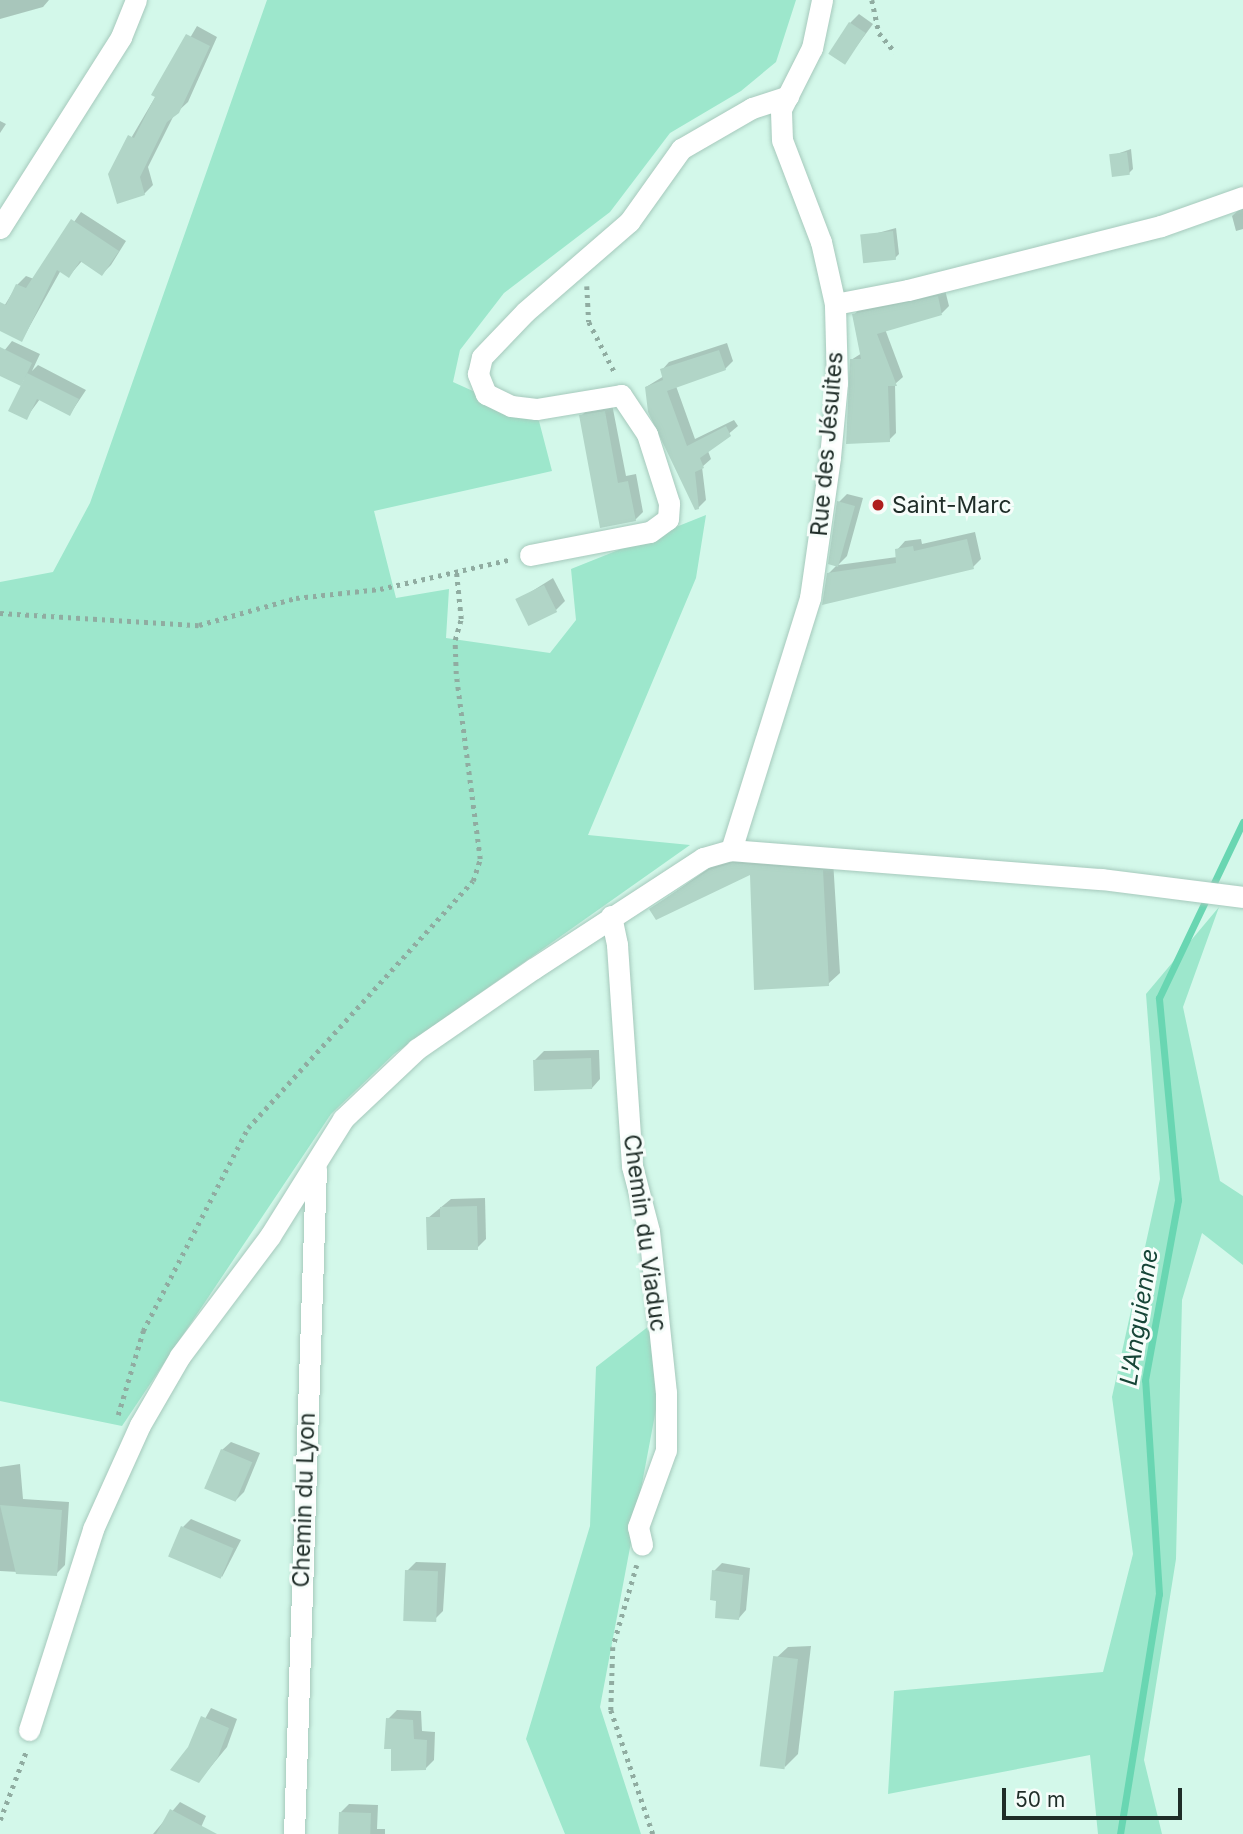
<!DOCTYPE html>
<html>
<head>
<meta charset="utf-8">
<style>
  body { margin:0 }
  #map { position:relative; width:1243px; height:1834px; overflow:hidden; background:#d3f8ea; font-family:Inter,sans-serif }
  div>[style] { position:absolute }
  [style*='--x'] { left:calc(var(--x)*1px); top:calc(var(--y)*1px); width:calc(var(--w)*1px); rotate:calc(var(--a)*1deg) }
  .green>* { inset:0; background:#9de7cc }
  .shadow>* { inset:0; background:#0003 }
  .stream>* { height:7px; margin:-3.5px; padding:0 3.5px; transform-origin:3.5px; border-radius:3.5px; background:#69d6b2 }
  .building>* { inset:0; background:#b1d5c7; transform-origin:0 0 }
  .path>* { height:4.5px; margin-top:-2.25px; transform-origin:0; background:repeating-linear-gradient(90deg,#90aca1 0 3.5px,transparent 0 8.5px) }
  .roads { filter:drop-shadow(0 0 2px #a6c9bc) drop-shadow(0 0 2px #a6c9bc) }
  .street>* { height:21px; margin:-10.5px; padding:0 10.5px; transform-origin:10.5px; border-radius:10.5px; background:#fff }
  .dots>* { width:19px; height:19px; translate:-50% -50%; box-sizing:border-box; border:4px solid #f6fdfa; border-radius:50% }
  span { translate:-50% -50%; white-space:nowrap; text-align:center; line-height:1.15; -webkit-text-stroke:6px #f6fdfa; paint-order:stroke }
  .street-label { font-size:23px; color:#1f2d28 }
  .poi-label { font-size:23px; color:#1f2d28 }
  .left { translate:0 -50%; text-align:left }
  .water-label { font-size:24px; color:#164537; font-style:italic }
  .scale { position:absolute; left:1002px; top:1788px; width:180px; height:32px; box-sizing:border-box; border:4px solid #1f2d28; border-top:0; padding-left:9px; font-size:21px; line-height:24px; white-space:nowrap; color:#1f2d28; -webkit-text-stroke:5px #f6fdfa; paint-order:stroke }
</style>
</head>
<body>
<div id="map">
  <div class="green">
    <i style="clip-path:polygon(267px 0,796px 0,776px 62px,741px 91px,670px 133px,610px 212px,504px 293px,460px 350px,453px 382px,539px 421px,552px 471px,374px 511px,396px 598px,449px 589px,446px 638px,550px 653px,576px 620px,571px 569px,706px 515px,696px 578px,588px 835px,690px 845px,394px 1054px,331px 1114px,122px 1426px,0 1401px,0 582px,53px 572px,90px 503px)"></i>
    <i style="clip-path:polygon(1219px 907px,1183px 1007px,1220px 1181px,1243px 1196px,1243px 1265px,1202px 1233px,1182px 1300px,1176px 1559px,1144px 1760px,1162px 1834px,1098px 1834px,1090px 1755px,888px 1794px,894px 1691px,1103px 1672px,1133px 1554px,1112px 1397px,1160px 1179px,1146px 994px)"></i>
    <i style="clip-path:polygon(649px 1326px,657px 1404px,600px 1707px,641px 1834px,565px 1834px,526px 1739px,590px 1526px,596px 1367px)"></i>
  </div>
  <div class="shadow">
    <i style="clip-path:polygon(0 0,49px 0,43px 7px,0 19px)"></i>
    <i style="clip-path:polygon(859px 14px,873px 24px,845px 62px,850px 23px)"></i>
    <i style="clip-path:polygon(197px 26px,217px 37px,188px 102px,174px 115px,148px 167px,153px 185px,144px 194px,110px 174px)"></i>
    <i style="clip-path:polygon(0 121px,6px 124px,0 133px)"></i>
    <i style="clip-path:polygon(1131px 149px,1133px 169px,1129px 173px,1111px 156px)"></i>
    <i style="clip-path:polygon(1243px 206px,1243px 229px,1236px 231px,1232px 216px)"></i>
    <i style="clip-path:polygon(81px 212px,126px 241px,111px 265px,102px 274px,82px 261px,69px 276px,61px 270px,22px 340px,0 329px,0 313px,17px 285px,26px 276px,34px 279px)"></i>
    <i style="clip-path:polygon(896px 228px,899px 254px,895px 258px,863px 237px)"></i>
    <i style="clip-path:polygon(945px 290px,949px 306px,942px 313px,885px 329px,903px 377px,895px 384px,896px 433px,889px 440px,851px 360px,862px 353px,854px 315px,861px 307px)"></i>
    <i style="clip-path:polygon(12px 341px,40px 354px,32px 371px,38px 365px,86px 390px,70px 414px,40px 399px,26px 418px,26px 379px,0 374px,0 356px)"></i>
    <i style="clip-path:polygon(727px 343px,733px 361px,725px 369px,676px 386px,695px 439px,734px 420px,738px 426px,708px 451px,711px 459px,702px 467px,706px 500px,698px 508px,646px 387px,664px 376px,662px 370px,669px 362px)"></i>
    <i style="clip-path:polygon(612px 404px,626px 476px,636px 474px,643px 512px,635px 520px,581px 416px,589px 408px)"></i>
    <i style="clip-path:polygon(847px 494px,863px 498px,847px 556px,838px 565px,897px 557px,897px 550px,905px 541px,921px 539px,922px 544px,975px 532px,981px 559px,973px 567px,828px 574px,838px 564px,839px 502px)"></i>
    <i style="clip-path:polygon(553px 578px,565px 601px,556px 610px,518px 600px)"></i>
    <i style="clip-path:polygon(722px 859px,833px 860px,840px 973px,828px 984px,752px 873px,651px 909px)"></i>
    <i style="clip-path:polygon(599px 1050px,600px 1079px,592px 1088px,535px 1060px,544px 1051px)"></i>
    <i style="clip-path:polygon(485px 1198px,486px 1239px,477px 1248px,428px 1218px,451px 1199px)"></i>
    <i style="clip-path:polygon(231px 1442px,260px 1453px,244px 1492px,236px 1500px,222px 1450px)"></i>
    <i style="clip-path:polygon(20px 1464px,23px 1499px,69px 1502px,65px 1565px,56px 1574px,0 1571px,0 1467px)"></i>
    <i style="clip-path:polygon(191px 1519px,241px 1540px,222px 1577px,183px 1527px)"></i>
    <i style="clip-path:polygon(416px 1562px,446px 1563px,443px 1611px,434px 1620px,407px 1571px)"></i>
    <i style="clip-path:polygon(722px 1563px,750px 1568px,746px 1610px,739px 1618px,714px 1571px)"></i>
    <i style="clip-path:polygon(811px 1646px,798px 1754px,785px 1767px,774px 1660px,788px 1647px)"></i>
    <i style="clip-path:polygon(211px 1708px,237px 1719px,227px 1747px,199px 1781px,189px 1748px)"></i>
    <i style="clip-path:polygon(397px 1710px,421px 1711px,422px 1731px,435px 1732px,434px 1760px,425px 1769px,393px 1748px,388px 1719px)"></i>
    <i style="clip-path:polygon(180px 1802px,206px 1816px,198px 1834px,153px 1834px)"></i>
    <i style="clip-path:polygon(349px 1804px,378px 1805px,377px 1829px,385px 1829px,385px 1834px,341px 1834px,341px 1812px)"></i>
  </div>
  <div class="stream">
    <i style="--x:1120;--y:1834;--w:243;--a:-80.8"></i>
    <i style="--x:1159;--y:1594;--w:214;--a:-93.7"></i>
    <i style="--x:1145;--y:1380;--w:183;--a:-79.6"></i>
    <i style="--x:1178;--y:1200;--w:203;--a:-95.4"></i>
    <i style="--x:1159;--y:998;--w:195;--a:-64.5"></i>
  </div>
  <div class="building">
    <i style="left:849px;top:22px;width:20px;height:38px;rotate:33deg"></i>
    <i style="clip-path:polygon(186px 34px,210px 46px,179px 113px,167px 122px,140px 177px,145px 195px,117px 204px,108px 174px,128px 135px,134px 138px,155px 97px,151px 95px)"></i>
    <i style="left:1127px;top:152px;width:23px;height:18px;rotate:83deg"></i>
    <i style="clip-path:polygon(71px 219px,119px 251px,102px 276px,80px 261px,69px 278px,57px 270px,22px 342px,0 331px,0 302px,6px 305px,16px 284px,26px 288px)"></i>
    <i style="left:893px;top:231px;width:29px;height:33px;rotate:84deg"></i>
    <i style="clip-path:polygon(938px 296px,942px 315px,877px 334px,897px 386px,888px 386px,890px 442px,846px 444px,850px 359px,861px 359px,852px 314px)"></i>
    <i style="clip-path:polygon(0 347px,32px 363px,21px 386px,0 376px)"></i>
    <i style="clip-path:polygon(719px 350px,726px 370px,667px 391px,687px 446px,726px 426px,731px 436px,700px 458px,704px 468px,695px 472px,699px 509px,695px 510px,648px 412px,645px 387px,663px 380px,660px 369px)"></i>
    <i style="clip-path:polygon(27px 373px,79px 399px,70px 416px,37px 399px,27px 420px,8px 411px)"></i>
    <i style="clip-path:polygon(605px 411px,618px 483px,628px 481px,636px 521px,600px 528px,579px 415px)"></i>
    <i style="clip-path:polygon(837px 501px,855px 506px,838px 567px,828px 564px)"></i>
    <i style="clip-path:polygon(967px 539px,974px 569px,822px 605px,827px 573px,896px 563px,895px 549px,913px 546px,914px 551px)"></i>
    <i style="left:544px;top:585px;width:30px;height:32px;rotate:64deg"></i>
    <i style="clip-path:polygon(732px 863px,823px 870px,829px 986px,754px 990px,750px 875px,656px 920px,649px 909px,709px 870px)"></i>
    <i style="left:591px;top:1058px;width:31px;height:58px;rotate:88deg"></i>
    <i style="clip-path:polygon(477px 1206px,478px 1250px,427px 1250px,426px 1217px,440px 1217px,440px 1207px)"></i>
    <i style="left:221px;top:1449px;width:34px;height:43px;rotate:23deg"></i>
    <i style="clip-path:polygon(0 1505px,62px 1510px,57px 1576px,16px 1574px)"></i>
    <i style="left:181px;top:1526px;width:57px;height:33px;rotate:23deg"></i>
    <i style="left:405px;top:1570px;width:33px;height:51px;rotate:2deg"></i>
    <i style="clip-path:polygon(712px 1570px,743px 1575px,739px 1620px,715px 1618px,716px 1601px,710px 1600px)"></i>
    <i style="left:798px;top:1659px;width:111px;height:25px;rotate:97deg"></i>
    <i style="clip-path:polygon(201px 1716px,229px 1728px,218px 1757px,199px 1783px,170px 1770px,188px 1747px)"></i>
    <i style="clip-path:polygon(386px 1718px,413px 1720px,414px 1739px,427px 1740px,426px 1770px,391px 1771px,391px 1749px,384px 1749px)"></i>
    <i style="clip-path:polygon(170px 1809px,217px 1834px,156px 1834px)"></i>
    <i style="left:339px;top:1812px;width:32px;height:22px;rotate:2deg"></i>
  </div>
  <div class="path">
    <i style="--x:872;--y:0;--w:34;--a:78"></i>
    <i style="--x:879;--y:33;--w:25;--a:50"></i>
    <i style="--x:587;--y:286;--w:36;--a:87"></i>
    <i style="--x:589;--y:322;--w:59;--a:63"></i>
    <i style="--x:0;--y:613;--w:199;--a:3.5"></i>
    <i style="--x:199;--y:625;--w:101;--a:-15.6"></i>
    <i style="--x:296;--y:598;--w:84;--a:-6.1"></i>
    <i style="--x:380;--y:589;--w:135;--a:-12.8"></i>
    <i style="--x:118;--y:1415;--w:88;--a:-73.4"></i>
    <i style="--x:143;--y:1331;--w:229;--a:-62.7"></i>
    <i style="--x:248;--y:1128;--w:334;--a:-47.7"></i>
    <i style="--x:473;--y:881;--w:23;--a:-72"></i>
    <i style="--x:480;--y:859;--w:187;--a:-97.4"></i>
    <i style="--x:456;--y:674;--w:34;--a:-92"></i>
    <i style="--x:455;--y:640;--w:22;--a:-74"></i>
    <i style="--x:461;--y:619;--w:49;--a:-95.8"></i>
    <i style="--x:637;--y:1565;--w:85;--a:106.3"></i>
    <i style="--x:613;--y:1647;--w:63;--a:91.8"></i>
    <i style="--x:611;--y:1710;--w:131;--a:71.3"></i>
    <i style="--x:0;--y:1820;--w:76;--a:-69.2"></i>
  </div>
  <div class="roads">
    <div class="street">
      <i style="--x:0;--y:228;--w:226;--a:-57.6"></i>
      <i style="--x:121;--y:37;--w:40;--a:-68"></i>
      <i style="--x:835;--y:304;--w:74;--a:-10.9"></i>
      <i style="--x:908;--y:290;--w:261;--a:-14.2"></i>
      <i style="--x:1161;--y:226;--w:87;--a:-19.5"></i>
      <i style="--x:530;--y:555;--w:122;--a:-10.9"></i>
      <i style="--x:650;--y:532;--w:22;--a:-36"></i>
      <i style="--x:668;--y:519;--w:16;--a:-86"></i>
      <i style="--x:669;--y:503;--w:72;--a:-107.7"></i>
      <i style="--x:647;--y:434;--w:47;--a:-123.7"></i>
      <i style="--x:621;--y:395;--w:86;--a:170.6"></i>
      <i style="--x:536;--y:409;--w:25;--a:-173"></i>
      <i style="--x:511;--y:406;--w:28;--a:-154"></i>
      <i style="--x:486;--y:394;--w:22;--a:-112"></i>
      <i style="--x:478;--y:374;--w:17;--a:-77"></i>
      <i style="--x:482;--y:357;--w:62;--a:-46.3"></i>
      <i style="--x:525;--y:312;--w:138;--a:-40.9"></i>
      <i style="--x:629;--y:222;--w:90;--a:-54.5"></i>
      <i style="--x:681;--y:149;--w:82;--a:-30"></i>
      <i style="--x:752;--y:108;--w:38;--a:-18"></i>
      <i style="--x:731;--y:850;--w:264;--a:-72.6"></i>
      <i style="--x:810;--y:598;--w:142;--a:-81.9"></i>
      <i style="--x:830;--y:457;--w:74;--a:-84.6"></i>
      <i style="--x:837;--y:383;--w:79;--a:-91.5"></i>
      <i style="--x:835;--y:304;--w:64;--a:-102.7"></i>
      <i style="--x:821;--y:242;--w:109;--a:-110.9"></i>
      <i style="--x:782;--y:140;--w:31;--a:-92"></i>
      <i style="--x:781;--y:109;--w:68;--a:-63.1"></i>
      <i style="--x:812;--y:48;--w:49;--a:-78.2"></i>
      <i style="--x:611;--y:916;--w:30;--a:78"></i>
      <i style="--x:617;--y:945;--w:222;--a:86.1"></i>
      <i style="--x:632;--y:1166;--w:67;--a:75.3"></i>
      <i style="--x:649;--y:1231;--w:162;--a:84"></i>
      <i style="--x:666;--y:1392;--w:58;--a:90"></i>
      <i style="--x:666;--y:1450;--w:82;--a:110"></i>
      <i style="--x:638;--y:1527;--w:18;--a:77"></i>
      <i style="--x:29;--y:1730;--w:211;--a:-72.3"></i>
      <i style="--x:93;--y:1529;--w:114;--a:-65.7"></i>
      <i style="--x:140;--y:1425;--w:80;--a:-59.9"></i>
      <i style="--x:180;--y:1356;--w:150;--a:-53.1"></i>
      <i style="--x:270;--y:1236;--w:138;--a:-58"></i>
      <i style="--x:343;--y:1119;--w:102;--a:-43.4"></i>
      <i style="--x:417;--y:1049;--w:141;--a:-34.6"></i>
      <i style="--x:533;--y:969;--w:203;--a:-33.1"></i>
      <i style="--x:703;--y:858;--w:29;--a:-16"></i>
      <i style="--x:731;--y:850;--w:371;--a:4.5"></i>
      <i style="--x:1101;--y:879;--w:143;--a:7.2"></i>
      <i style="--x:294;--y:1834;--w:666;--a:-88.11"></i>
    </div>
  </div>
  <div class="dots">
    <i style="left:878px;top:505px;background:#af1e1e"></i>
  </div>
  <div class="street-label">
    <span style="left:827px;top:444px;rotate:-85deg">Rue des Jésuites</span>
    <span style="left:645px;top:1233px;rotate:82deg">Chemin du Viaduc</span>
    <span style="left:304px;top:1500px;rotate:-88deg">Chemin du Lyon</span>
  </div>
  <div class="poi-label">
    <span class="left" style="left:892px;top:505px">Saint-Marc</span>
  </div>
  <div class="water-label">
    <span style="left:1139px;top:1317px;rotate:-81deg">L'Anguienne</span>
  </div>
  <div class="scale">50 m</div>
</div>
</body>
</html>
